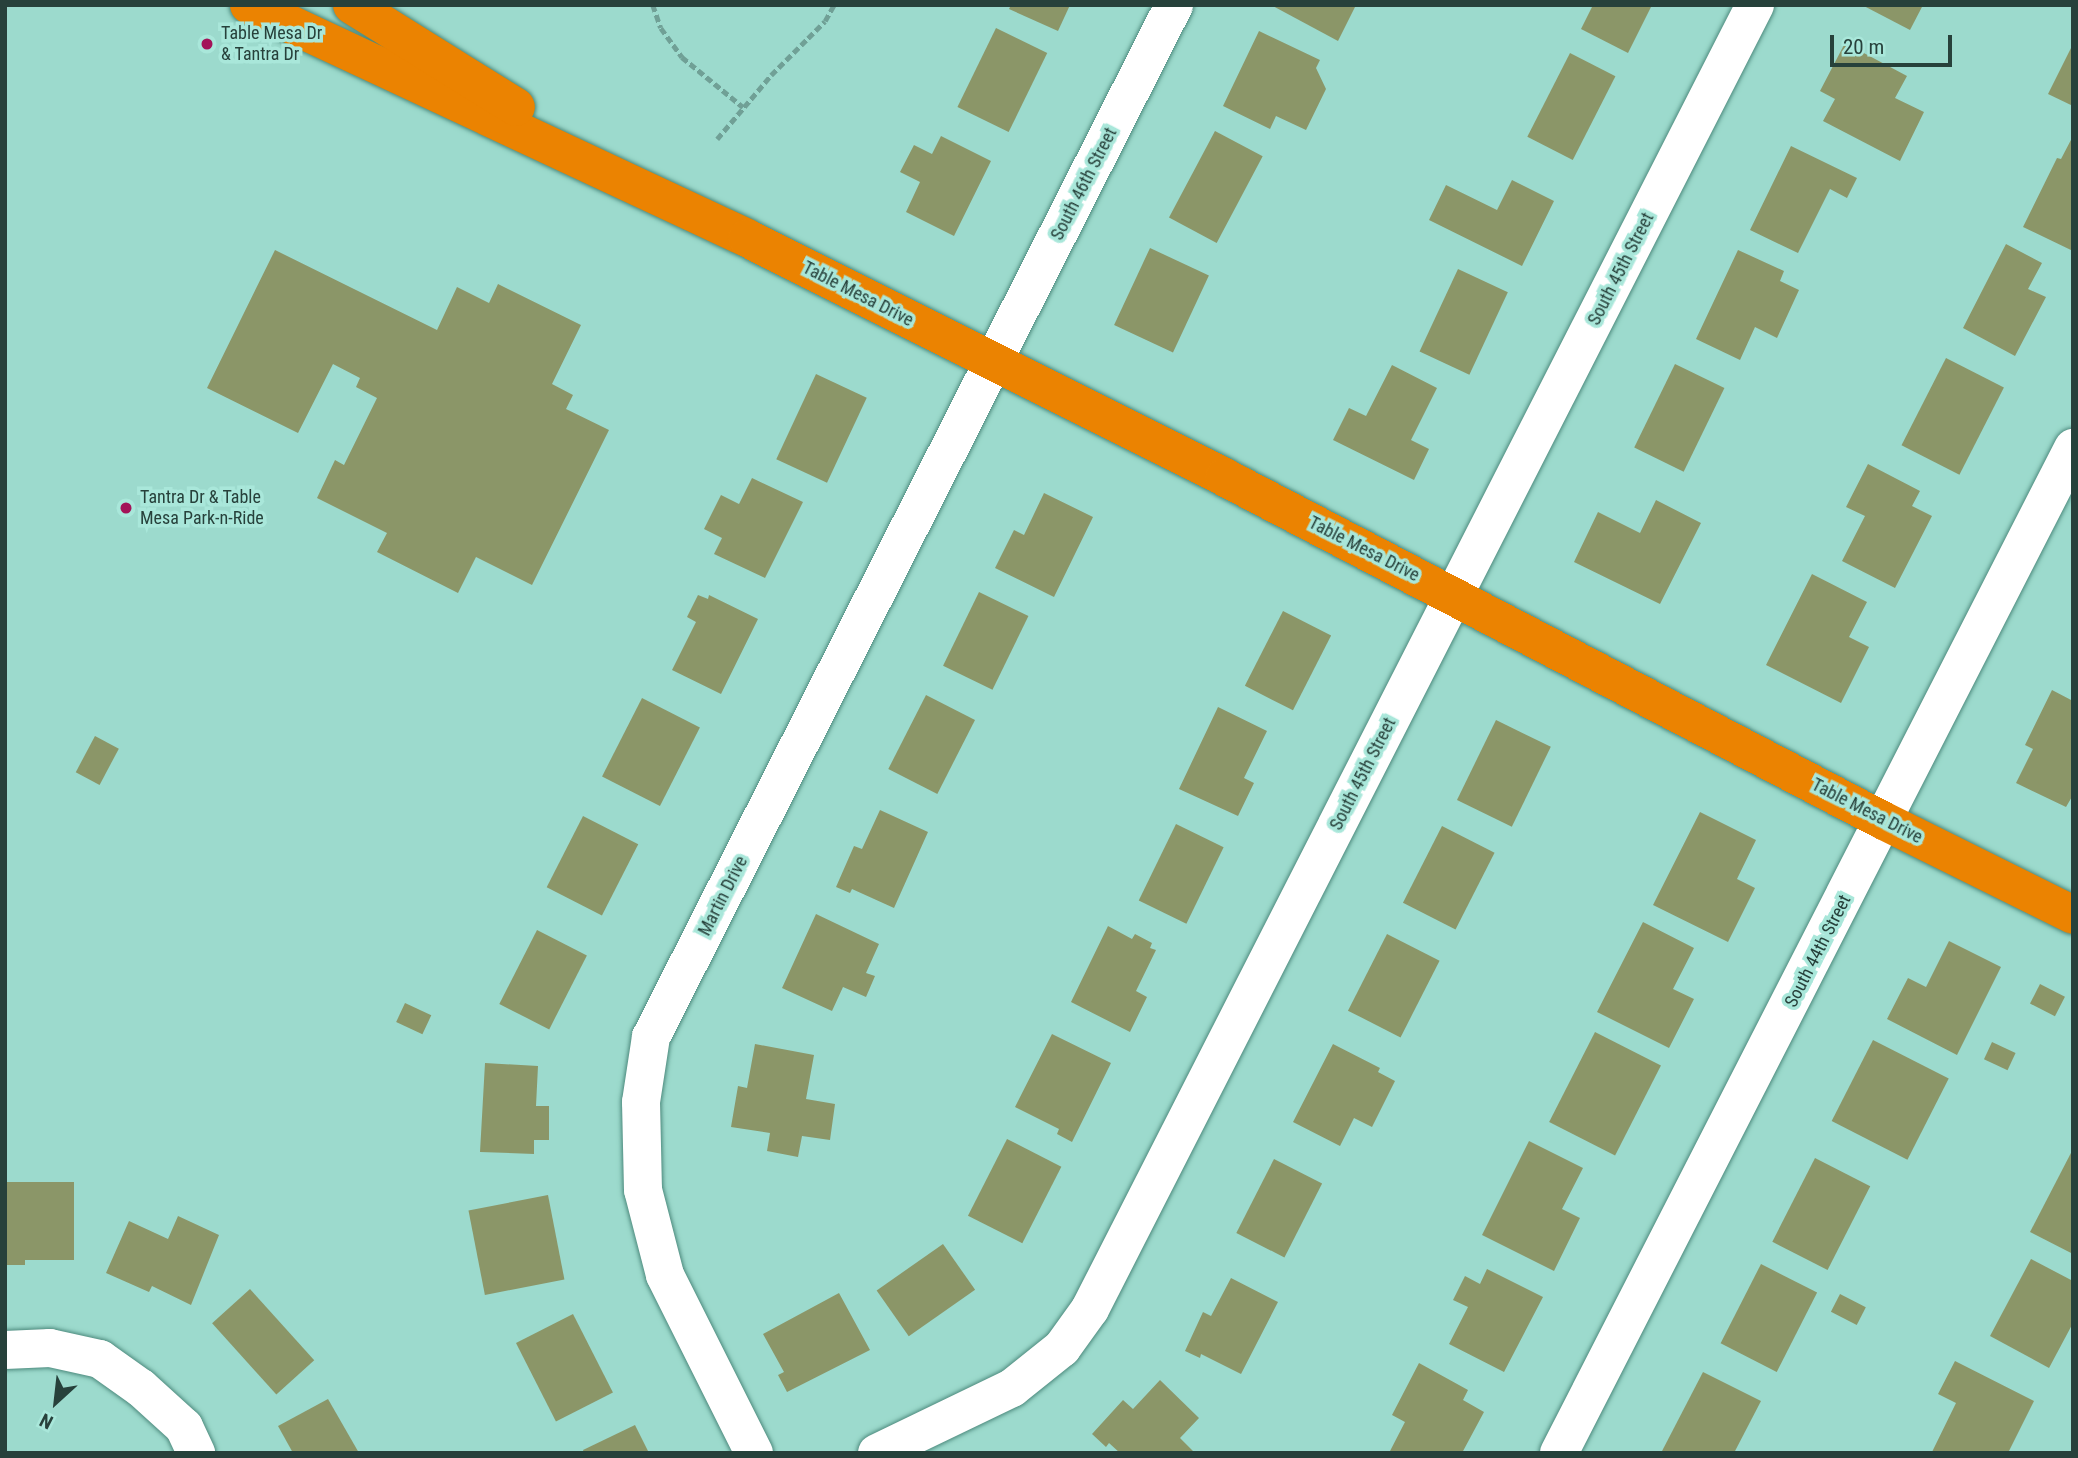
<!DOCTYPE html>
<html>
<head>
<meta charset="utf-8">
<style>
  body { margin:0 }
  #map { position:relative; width:2078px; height:1458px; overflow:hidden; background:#9cdacd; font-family:"Roboto Condensed",sans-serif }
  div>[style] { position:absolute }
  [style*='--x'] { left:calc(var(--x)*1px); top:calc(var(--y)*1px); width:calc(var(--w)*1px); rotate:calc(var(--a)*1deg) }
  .building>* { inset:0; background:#8b9668; transform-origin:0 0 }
  .path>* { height:4.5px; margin-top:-2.25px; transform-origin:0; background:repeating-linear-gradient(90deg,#70a096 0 7px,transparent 0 10.5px) }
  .roads { filter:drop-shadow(0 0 2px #4d8a7d) drop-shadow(0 0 2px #4d8a7d) }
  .minor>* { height:38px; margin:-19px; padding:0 19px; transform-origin:19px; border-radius:19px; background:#fff }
  .highway>* { height:38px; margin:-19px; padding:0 19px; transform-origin:19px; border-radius:19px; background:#eb8301 }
  .dots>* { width:19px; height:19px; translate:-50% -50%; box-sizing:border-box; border:4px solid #a9e7da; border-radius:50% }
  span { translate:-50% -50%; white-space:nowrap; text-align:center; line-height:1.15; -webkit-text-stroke:7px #a9e7da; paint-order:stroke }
  .poi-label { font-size:18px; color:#27413b }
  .left { translate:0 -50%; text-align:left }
  .street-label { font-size:18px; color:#27413b }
  .frame { position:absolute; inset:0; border:7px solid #27413b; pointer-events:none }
  .north { position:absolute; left:21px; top:1367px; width:70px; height:70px; -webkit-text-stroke:5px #a9e7da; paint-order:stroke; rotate:207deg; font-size:19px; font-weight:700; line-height:28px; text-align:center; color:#27413b }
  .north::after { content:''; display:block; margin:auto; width:24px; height:32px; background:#27413b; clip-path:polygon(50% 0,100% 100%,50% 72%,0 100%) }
  .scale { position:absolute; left:1830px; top:35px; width:122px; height:32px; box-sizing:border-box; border:4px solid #27413b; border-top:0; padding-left:9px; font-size:21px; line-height:24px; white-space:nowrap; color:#27413b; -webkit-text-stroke:5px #a9e7da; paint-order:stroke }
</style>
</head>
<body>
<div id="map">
  <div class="building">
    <i style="clip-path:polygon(1011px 5px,1070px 5px,1058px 31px,1009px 9px)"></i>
    <i style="clip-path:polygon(1271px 5px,1356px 5px,1338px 41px)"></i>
    <i style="clip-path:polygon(1593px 5px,1652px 5px,1628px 53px,1581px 29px)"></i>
    <i style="clip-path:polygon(1862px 5px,1923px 5px,1910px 30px)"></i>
    <i style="left:996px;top:28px;width:57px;height:88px;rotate:26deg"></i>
    <i style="clip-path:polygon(1259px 31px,1320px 60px,1316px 68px,1326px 89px,1306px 130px,1276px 116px,1270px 129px,1223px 106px)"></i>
    <i style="clip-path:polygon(1845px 43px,1907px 76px,1895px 98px,1924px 112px,1900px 161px,1823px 121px,1835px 99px,1820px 91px)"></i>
    <i style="clip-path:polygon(2073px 44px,2073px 106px,2048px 94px)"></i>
    <i style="left:1570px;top:53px;width:51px;height:94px;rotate:27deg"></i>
    <i style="left:1215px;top:131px;width:54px;height:98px;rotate:28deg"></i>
    <i style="clip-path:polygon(941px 136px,991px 161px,954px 236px,906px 212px,920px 182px,900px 172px,914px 145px,932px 154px)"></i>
    <i style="clip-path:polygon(2073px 136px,2073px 251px,2023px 227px,2057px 158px,2061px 159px)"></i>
    <i style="clip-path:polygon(1791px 146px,1857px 178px,1847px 198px,1830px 189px,1798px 253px,1750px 230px)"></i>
    <i style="clip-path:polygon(1512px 180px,1554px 201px,1522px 266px,1429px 220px,1446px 185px,1497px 210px)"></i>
    <i style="clip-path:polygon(2006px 244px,2042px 263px,2028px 289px,2046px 297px,2015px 356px,1963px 328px)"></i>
    <i style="left:1150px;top:248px;width:65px;height:85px;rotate:25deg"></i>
    <i style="clip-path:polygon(275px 250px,437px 330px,457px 287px,489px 303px,498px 284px,581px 325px,552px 384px,573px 395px,566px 409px,609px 430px,532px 585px,476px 557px,458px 593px,377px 552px,387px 533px,317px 498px,335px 460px,344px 465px,377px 398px,356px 387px,360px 378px,333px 364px,298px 433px,207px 388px)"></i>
    <i style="clip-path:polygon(1738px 250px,1784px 271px,1780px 281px,1799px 290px,1777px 338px,1755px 327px,1740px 360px,1696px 339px)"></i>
    <i style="left:1458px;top:269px;width:55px;height:91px;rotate:25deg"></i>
    <i style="left:1946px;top:358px;width:65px;height:98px;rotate:27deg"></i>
    <i style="left:1675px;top:364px;width:55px;height:93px;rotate:26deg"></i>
    <i style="clip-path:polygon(1392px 365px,1437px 388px,1411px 440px,1429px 449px,1414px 480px,1333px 440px,1349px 408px,1366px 416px)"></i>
    <i style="left:816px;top:374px;width:56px;height:94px;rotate:25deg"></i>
    <i style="clip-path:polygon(1868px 464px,1920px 491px,1912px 506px,1932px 516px,1895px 588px,1842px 561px,1865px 516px,1846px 507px)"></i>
    <i style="clip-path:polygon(752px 478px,803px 502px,765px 578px,714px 554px,722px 538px,704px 529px,721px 495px,739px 504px)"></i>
    <i style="clip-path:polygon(1044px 493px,1093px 517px,1054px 597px,995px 568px,1014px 530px,1024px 535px)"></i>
    <i style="clip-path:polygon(1656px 500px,1701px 523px,1660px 604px,1574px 562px,1598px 512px,1640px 533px)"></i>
    <i style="clip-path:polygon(1812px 574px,1867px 602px,1849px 637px,1869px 647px,1841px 703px,1766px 665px)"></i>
    <i style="left:979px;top:592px;width:55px;height:82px;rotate:26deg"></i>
    <i style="clip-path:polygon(698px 595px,708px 599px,709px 595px,758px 619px,721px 694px,672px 670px,696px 622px,687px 617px)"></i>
    <i style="left:1283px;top:611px;width:54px;height:84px;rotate:27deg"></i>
    <i style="clip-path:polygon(2052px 690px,2073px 701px,2073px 795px,2066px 807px,2016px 783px,2033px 749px,2025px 745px)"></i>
    <i style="left:926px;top:695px;width:55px;height:83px;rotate:27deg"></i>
    <i style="left:642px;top:698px;width:65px;height:88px;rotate:27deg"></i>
    <i style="clip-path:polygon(1218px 707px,1267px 731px,1244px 778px,1254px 783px,1238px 816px,1179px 789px)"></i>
    <i style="left:1496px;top:720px;width:61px;height:89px;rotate:26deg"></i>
    <i style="left:95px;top:736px;width:27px;height:41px;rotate:28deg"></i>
    <i style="clip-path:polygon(880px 810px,928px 832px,894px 908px,852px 889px,850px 893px,836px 887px,854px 846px,862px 849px)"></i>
    <i style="clip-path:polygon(1700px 812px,1756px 840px,1737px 879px,1755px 888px,1728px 942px,1653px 905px)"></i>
    <i style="left:583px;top:816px;width:62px;height:80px;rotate:27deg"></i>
    <i style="left:1176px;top:824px;width:53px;height:85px;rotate:26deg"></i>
    <i style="left:1442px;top:826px;width:59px;height:86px;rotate:27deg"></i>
    <i style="clip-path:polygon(816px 914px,879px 944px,866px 973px,875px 976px,866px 997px,843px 987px,832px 1011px,782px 988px)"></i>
    <i style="clip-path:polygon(1643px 922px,1694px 948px,1673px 989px,1694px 999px,1669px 1048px,1597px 1012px)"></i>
    <i style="clip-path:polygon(1108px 926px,1132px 939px,1135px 934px,1152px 943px,1150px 948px,1156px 950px,1136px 991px,1147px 997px,1130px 1032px,1071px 1002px)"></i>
    <i style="left:537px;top:930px;width:56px;height:83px;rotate:27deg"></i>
    <i style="left:1387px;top:934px;width:59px;height:86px;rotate:27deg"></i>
    <i style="clip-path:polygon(1949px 941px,2001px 967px,1957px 1055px,1887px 1019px,1908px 978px,1926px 987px)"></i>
    <i style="left:2040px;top:984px;width:28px;height:22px;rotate:27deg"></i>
    <i style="left:405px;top:1003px;width:29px;height:21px;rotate:25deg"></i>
    <i style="left:1595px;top:1032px;width:74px;height:101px;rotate:27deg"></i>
    <i style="clip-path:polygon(1052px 1034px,1111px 1063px,1072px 1142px,1057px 1134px,1059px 1129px,1015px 1107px)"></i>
    <i style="left:1873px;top:1040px;width:85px;height:91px;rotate:27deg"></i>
    <i style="left:1992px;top:1042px;width:26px;height:19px;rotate:25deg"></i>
    <i style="clip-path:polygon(755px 1044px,814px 1055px,806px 1099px,835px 1104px,830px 1140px,802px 1136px,798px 1157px,767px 1151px,770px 1133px,731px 1127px,738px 1086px,747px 1088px)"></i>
    <i style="clip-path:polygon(1333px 1044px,1380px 1068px,1378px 1072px,1395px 1081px,1372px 1127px,1354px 1118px,1340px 1146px,1293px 1122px)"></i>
    <i style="clip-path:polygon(485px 1063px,538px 1066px,536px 1106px,549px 1106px,549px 1140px,534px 1140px,534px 1154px,480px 1152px)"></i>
    <i style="left:1007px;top:1139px;width:61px;height:86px;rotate:27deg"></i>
    <i style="clip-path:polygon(1529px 1141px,1583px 1168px,1562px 1209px,1580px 1218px,1554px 1271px,1482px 1235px)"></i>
    <i style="clip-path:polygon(2073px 1149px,2073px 1254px,2030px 1232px)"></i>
    <i style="left:1815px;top:1158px;width:62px;height:94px;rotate:27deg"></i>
    <i style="left:1274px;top:1159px;width:54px;height:83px;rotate:27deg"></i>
    <i style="clip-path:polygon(5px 1182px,74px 1182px,74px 1260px,25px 1260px,25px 1265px,5px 1265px)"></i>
    <i style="left:548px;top:1195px;width:86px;height:81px;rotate:79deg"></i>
    <i style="clip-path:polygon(178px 1216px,219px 1235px,191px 1305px,152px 1286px,149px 1292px,106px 1273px,129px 1221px,168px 1239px)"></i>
    <i style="left:943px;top:1244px;width:56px;height:81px;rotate:55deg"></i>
    <i style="clip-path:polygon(2031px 1259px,2073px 1281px,2073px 1323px,2049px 1368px,1990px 1336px)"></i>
    <i style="left:1761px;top:1264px;width:63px;height:89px;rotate:27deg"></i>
    <i style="clip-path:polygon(1487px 1269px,1543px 1297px,1504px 1372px,1449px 1344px,1468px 1307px,1453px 1300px,1465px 1276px,1480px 1284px)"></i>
    <i style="clip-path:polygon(1231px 1278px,1278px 1302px,1241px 1374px,1201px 1354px,1200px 1358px,1185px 1351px,1203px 1312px,1211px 1316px)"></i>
    <i style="left:250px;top:1289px;width:96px;height:51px;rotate:48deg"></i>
    <i style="clip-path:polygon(839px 1293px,870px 1350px,787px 1392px,778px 1375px,784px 1372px,763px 1334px)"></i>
    <i style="left:1840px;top:1294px;width:29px;height:20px;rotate:27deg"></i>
    <i style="left:573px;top:1314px;width:88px;height:64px;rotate:63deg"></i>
    <i style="clip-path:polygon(1955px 1361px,2034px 1401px,2008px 1453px,1932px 1452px,1956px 1403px,1938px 1394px)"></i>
    <i style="clip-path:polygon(1419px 1363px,1468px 1390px,1463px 1400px,1484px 1412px,1462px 1453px,1389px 1453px,1405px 1422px,1392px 1415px)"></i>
    <i style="clip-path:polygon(1703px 1372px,1761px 1401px,1734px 1453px,1661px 1453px)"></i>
    <i style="clip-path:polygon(1160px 1380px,1199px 1418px,1180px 1438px,1195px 1453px,1120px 1453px,1109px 1443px,1106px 1447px,1092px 1434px,1123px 1400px,1133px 1409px)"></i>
    <i style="clip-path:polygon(328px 1399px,359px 1453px,293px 1453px,278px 1426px)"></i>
    <i style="clip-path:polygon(635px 1425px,649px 1453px,584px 1453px,583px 1450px)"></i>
  </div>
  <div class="path">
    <i style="--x:653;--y:5;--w:24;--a:71"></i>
    <i style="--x:661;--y:28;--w:36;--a:54"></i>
    <i style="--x:682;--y:57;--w:79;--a:39.3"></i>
    <i style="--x:717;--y:139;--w:84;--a:-49.8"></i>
    <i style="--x:771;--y:75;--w:76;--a:-45"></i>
    <i style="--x:825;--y:21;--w:18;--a:-61"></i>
  </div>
  <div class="roads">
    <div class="minor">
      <i style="--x:5;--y:1350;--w:45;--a:-2.5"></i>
      <i style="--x:50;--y:1348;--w:51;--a:12.4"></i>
      <i style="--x:100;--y:1359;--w:50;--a:35.3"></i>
      <i style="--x:141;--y:1388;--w:58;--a:42.2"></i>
      <i style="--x:184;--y:1427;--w:29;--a:65"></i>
      <i style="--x:754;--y:1453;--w:199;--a:-116.6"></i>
      <i style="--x:665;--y:1275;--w:88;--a:-104.5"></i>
      <i style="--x:643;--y:1190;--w:88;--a:-91.3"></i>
      <i style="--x:641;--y:1102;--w:66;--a:-81.3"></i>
      <i style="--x:651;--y:1037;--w:1157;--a:-63.12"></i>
      <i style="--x:877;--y:1453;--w:150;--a:-25.7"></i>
      <i style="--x:1012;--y:1388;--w:64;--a:-38.7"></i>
      <i style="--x:1062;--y:1348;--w:48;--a:-54.3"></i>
      <i style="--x:1090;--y:1309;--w:1464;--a:-62.98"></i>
      <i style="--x:1559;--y:1453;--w:1129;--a:-62.91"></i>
    </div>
    <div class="highway">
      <i style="--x:249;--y:5;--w:550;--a:25.07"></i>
      <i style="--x:747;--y:238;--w:534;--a:26.61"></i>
      <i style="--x:1224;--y:477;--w:744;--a:27.53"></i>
      <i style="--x:1884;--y:821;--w:211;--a:26.4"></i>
      <i style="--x:352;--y:5;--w:193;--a:31.9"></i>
    </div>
  </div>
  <div class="dots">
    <i style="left:207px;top:44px;background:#a31358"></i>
    <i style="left:126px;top:508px;background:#a31358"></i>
  </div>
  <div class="poi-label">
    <span class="left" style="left:221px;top:44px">Table Mesa Dr<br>&amp; Tantra Dr</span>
    <span class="left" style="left:140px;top:508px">Tantra Dr &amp; Table<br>Mesa Park-n-Ride</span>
  </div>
  <div class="street-label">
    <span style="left:1084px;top:184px;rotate:-63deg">South 46th Street</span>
    <span style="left:1621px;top:269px;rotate:-63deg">South 45th Street</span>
    <span style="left:858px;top:294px;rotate:27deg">Table Mesa Drive</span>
    <span style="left:1364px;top:549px;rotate:27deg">Table Mesa Drive</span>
    <span style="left:1363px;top:774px;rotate:-63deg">South 45th Street</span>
    <span style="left:1867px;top:811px;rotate:27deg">Table Mesa Drive</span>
    <span style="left:723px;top:896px;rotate:-63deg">Martin Drive</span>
    <span style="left:1818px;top:951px;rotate:-63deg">South 44th Street</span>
  </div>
  <div class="frame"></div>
  <div class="north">N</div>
  <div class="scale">20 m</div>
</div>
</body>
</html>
